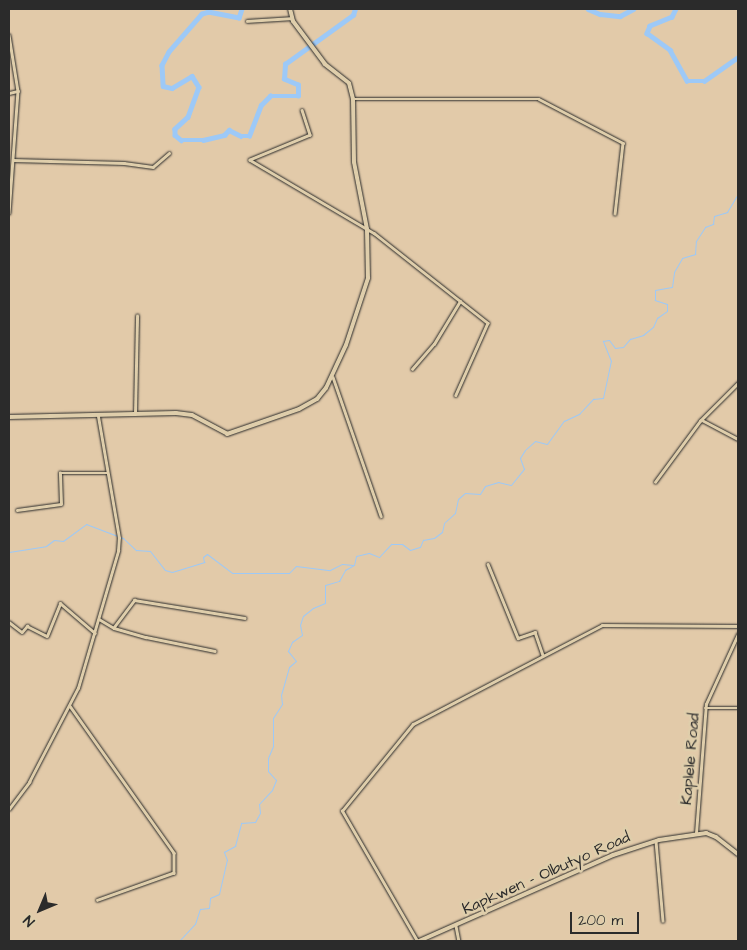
<!DOCTYPE html>
<html>
<head>
<meta charset="utf-8">
<style>
  body { margin:0 }
  #map { position:relative; width:747px; height:950px; overflow:hidden; background:#e2caa9; font-family:"Architects Daughter",sans-serif }
  div>[style] { position:absolute }
  [style*='--x'] { left:calc(var(--x)*1px); top:calc(var(--y)*1px); width:calc(var(--w)*1px); rotate:calc(var(--a)*1deg) }
  .stream>* { height:1px; margin:-0.5px; padding:0 0.5px; transform-origin:0.5px; border-radius:0.5px; background:#9dc9f7 }
  .river>* { height:4.5px; margin:-2.25px; padding:0 2.25px; transform-origin:2.25px; border-radius:2.25px; background:#9dc9f7 }
  .roads { filter:drop-shadow(0 0 1px #2b2b2b) drop-shadow(0 0 1px #2b2b2b) }
  .minor>* { height:2.5px; margin:-1.25px; padding:0 1.25px; transform-origin:1.25px; border-radius:1.25px; background:#dfceab }
  .tertiary>* { height:4px; margin:-2px; padding:0 2px; transform-origin:2px; border-radius:2px; background:#dfceab }
  span { translate:-50% -50%; white-space:nowrap; text-align:center; line-height:1.15; -webkit-text-stroke:5px #dfceab; paint-order:stroke }
  .street-label { font-size:16px; color:#2b2b2b }
  .frame { position:absolute; inset:0; border:10px solid #2b2b2b; pointer-events:none }
  .north { position:absolute; left:15px; top:885px; width:50px; height:50px; -webkit-text-stroke:4px #dfceab; paint-order:stroke; rotate:225deg; font-size:14px; font-weight:700; line-height:20px; text-align:center; color:#2b2b2b }
  .north::after { content:''; display:block; margin:auto; width:18px; height:22px; background:#2b2b2b; clip-path:polygon(50% 0,100% 100%,50% 72%,0 100%) }
  .scale { position:absolute; left:570px; top:912px; width:69px; height:22px; box-sizing:border-box; border:2px solid #2b2b2b; border-top:0; padding-left:6px; font-size:15px; line-height:18px; white-space:nowrap; color:#2b2b2b; -webkit-text-stroke:4px #dfceab; paint-order:stroke }
</style>
</head>
<body>
<div id="map">
  <div class="stream">
    <i style="--x:9;--y:552;--w:37;--a:-9"></i>
    <i style="--x:46;--y:546;--w:10;--a:-37"></i>
    <i style="--x:54;--y:540;--w:9;--a:6"></i>
    <i style="--x:63;--y:541;--w:29;--a:-36"></i>
    <i style="--x:86;--y:524;--w:40;--a:21"></i>
    <i style="--x:123;--y:538;--w:18;--a:43"></i>
    <i style="--x:136;--y:550;--w:14;--a:4"></i>
    <i style="--x:150;--y:551;--w:24;--a:52"></i>
    <i style="--x:165;--y:570;--w:7;--a:16"></i>
    <i style="--x:172;--y:572;--w:34;--a:-17"></i>
    <i style="--x:204;--y:562;--w:5;--a:-101"></i>
    <i style="--x:203;--y:557;--w:5;--a:-37"></i>
    <i style="--x:207;--y:554;--w:31;--a:37"></i>
    <i style="--x:232;--y:573;--w:57;--a:0"></i>
    <i style="--x:289;--y:573;--w:10;--a:-45"></i>
    <i style="--x:296;--y:566;--w:34;--a:7"></i>
    <i style="--x:330;--y:570;--w:13;--a:-27"></i>
    <i style="--x:342;--y:564;--w:11;--a:5"></i>
    <i style="--x:179;--y:941;--w:23;--a:-47"></i>
    <i style="--x:195;--y:924;--w:16;--a:-72"></i>
    <i style="--x:200;--y:909;--w:9;--a:-6"></i>
    <i style="--x:209;--y:908;--w:10;--a:-84"></i>
    <i style="--x:210;--y:898;--w:10;--a:-24"></i>
    <i style="--x:219;--y:894;--w:35;--a:-77"></i>
    <i style="--x:227;--y:860;--w:9;--a:-111"></i>
    <i style="--x:224;--y:852;--w:13;--a:-29"></i>
    <i style="--x:235;--y:846;--w:24;--a:-75"></i>
    <i style="--x:241;--y:823;--w:14;--a:-4"></i>
    <i style="--x:255;--y:822;--w:10;--a:-61"></i>
    <i style="--x:260;--y:813;--w:9;--a:-96"></i>
    <i style="--x:259;--y:804;--w:19;--a:-47"></i>
    <i style="--x:272;--y:790;--w:11;--a:-68"></i>
    <i style="--x:276;--y:780;--w:12;--a:-132"></i>
    <i style="--x:268;--y:771;--w:13;--a:-90"></i>
    <i style="--x:268;--y:758;--w:13;--a:-67"></i>
    <i style="--x:273;--y:746;--w:28;--a:-90"></i>
    <i style="--x:273;--y:718;--w:17;--a:-57"></i>
    <i style="--x:282;--y:704;--w:9;--a:-96"></i>
    <i style="--x:281;--y:695;--w:29;--a:-74"></i>
    <i style="--x:289;--y:667;--w:9;--a:-41"></i>
    <i style="--x:296;--y:661;--w:13;--a:-129"></i>
    <i style="--x:288;--y:651;--w:10;--a:-66"></i>
    <i style="--x:292;--y:642;--w:12;--a:-35"></i>
    <i style="--x:302;--y:635;--w:10;--a:-101"></i>
    <i style="--x:300;--y:625;--w:9;--a:-72"></i>
    <i style="--x:303;--y:616;--w:13;--a:-39"></i>
    <i style="--x:313;--y:608;--w:13;--a:-23"></i>
    <i style="--x:325;--y:603;--w:18;--a:-90"></i>
    <i style="--x:325;--y:585;--w:15;--a:-16"></i>
    <i style="--x:339;--y:581;--w:13;--a:-61"></i>
    <i style="--x:345;--y:570;--w:10;--a:-29"></i>
    <i style="--x:354;--y:565;--w:9;--a:-77"></i>
    <i style="--x:356;--y:556;--w:13;--a:-13"></i>
    <i style="--x:369;--y:553;--w:11;--a:22"></i>
    <i style="--x:379;--y:557;--w:18;--a:-47"></i>
    <i style="--x:391;--y:544;--w:11;--a:0"></i>
    <i style="--x:402;--y:544;--w:10;--a:37"></i>
    <i style="--x:410;--y:550;--w:10;--a:-17"></i>
    <i style="--x:420;--y:547;--w:8;--a:-67"></i>
    <i style="--x:423;--y:540;--w:11;--a:-10"></i>
    <i style="--x:434;--y:538;--w:10;--a:-37"></i>
    <i style="--x:442;--y:532;--w:9;--a:-77"></i>
    <i style="--x:444;--y:523;--w:15;--a:-42"></i>
    <i style="--x:455;--y:513;--w:14;--a:-78"></i>
    <i style="--x:458;--y:499;--w:9;--a:-41"></i>
    <i style="--x:465;--y:493;--w:15;--a:4"></i>
    <i style="--x:480;--y:494;--w:9;--a:-58"></i>
    <i style="--x:485;--y:486;--w:14;--a:-17"></i>
    <i style="--x:498;--y:482;--w:13;--a:13"></i>
    <i style="--x:511;--y:485;--w:21;--a:-51"></i>
    <i style="--x:524;--y:469;--w:12;--a:-110"></i>
    <i style="--x:520;--y:458;--w:9;--a:-58"></i>
    <i style="--x:525;--y:450;--w:13;--a:-42"></i>
    <i style="--x:535;--y:441;--w:12;--a:14"></i>
    <i style="--x:547;--y:444;--w:29;--a:-54"></i>
    <i style="--x:564;--y:421;--w:17;--a:-25"></i>
    <i style="--x:579;--y:414;--w:21;--a:-47"></i>
    <i style="--x:593;--y:399;--w:10;--a:-6"></i>
    <i style="--x:603;--y:398;--w:38;--a:-78"></i>
    <i style="--x:611;--y:361;--w:22;--a:-112"></i>
    <i style="--x:603;--y:341;--w:6;--a:-9"></i>
    <i style="--x:609;--y:340;--w:10;--a:53"></i>
    <i style="--x:615;--y:348;--w:8;--a:-7"></i>
    <i style="--x:623;--y:347;--w:11;--a:-49"></i>
    <i style="--x:630;--y:339;--w:14;--a:-17"></i>
    <i style="--x:643;--y:335;--w:13;--a:-39"></i>
    <i style="--x:653;--y:327;--w:10;--a:-66"></i>
    <i style="--x:657;--y:318;--w:12;--a:-35"></i>
    <i style="--x:667;--y:311;--w:7;--a:-90"></i>
    <i style="--x:667;--y:304;--w:13;--a:-162"></i>
    <i style="--x:655;--y:300;--w:10;--a:-90"></i>
    <i style="--x:655;--y:290;--w:17;--a:-10"></i>
    <i style="--x:672;--y:287;--w:15;--a:-82"></i>
    <i style="--x:674;--y:272;--w:16;--a:-60"></i>
    <i style="--x:682;--y:258;--w:14;--a:-17"></i>
    <i style="--x:695;--y:254;--w:13;--a:-86"></i>
    <i style="--x:696;--y:241;--w:17;--a:-57"></i>
    <i style="--x:705;--y:227;--w:9;--a:-21"></i>
    <i style="--x:713;--y:224;--w:8;--a:-83"></i>
    <i style="--x:714;--y:216;--w:14;--a:-17"></i>
    <i style="--x:727;--y:212;--w:21;--a:-59"></i>
  </div>
  <div class="river">
    <i style="--x:242;--y:9;--w:9;--a:108"></i>
    <i style="--x:239;--y:18;--w:31;--a:-169"></i>
    <i style="--x:209;--y:12;--w:7;--a:164"></i>
    <i style="--x:202;--y:14;--w:50;--a:131"></i>
    <i style="--x:169;--y:52;--w:15;--a:118"></i>
    <i style="--x:162;--y:65;--w:21;--a:87"></i>
    <i style="--x:163;--y:86;--w:9;--a:13"></i>
    <i style="--x:172;--y:88;--w:23;--a:-31"></i>
    <i style="--x:192;--y:76;--w:13;--a:58"></i>
    <i style="--x:199;--y:87;--w:32;--a:110"></i>
    <i style="--x:188;--y:117;--w:18;--a:137"></i>
    <i style="--x:175;--y:129;--w:6;--a:90"></i>
    <i style="--x:175;--y:135;--w:8;--a:40"></i>
    <i style="--x:181;--y:140;--w:22;--a:0"></i>
    <i style="--x:203;--y:140;--w:22;--a:-13"></i>
    <i style="--x:224;--y:135;--w:7;--a:-45"></i>
    <i style="--x:229;--y:130;--w:13;--a:27"></i>
    <i style="--x:241;--y:136;--w:8;--a:0"></i>
    <i style="--x:249;--y:136;--w:33;--a:-69"></i>
    <i style="--x:261;--y:105;--w:13;--a:-45"></i>
    <i style="--x:270;--y:96;--w:28;--a:0"></i>
    <i style="--x:298;--y:96;--w:11;--a:-90"></i>
    <i style="--x:298;--y:85;--w:15;--a:-157"></i>
    <i style="--x:284;--y:79;--w:15;--a:-86"></i>
    <i style="--x:285;--y:64;--w:84;--a:-35.8"></i>
    <i style="--x:353;--y:15;--w:6;--a:-72"></i>
    <i style="--x:588;--y:9;--w:13;--a:23"></i>
    <i style="--x:600;--y:14;--w:20;--a:6"></i>
    <i style="--x:620;--y:16;--w:15;--a:-28"></i>
    <i style="--x:676;--y:9;--w:9;--a:117"></i>
    <i style="--x:672;--y:17;--w:24;--a:158"></i>
    <i style="--x:650;--y:26;--w:8;--a:113"></i>
    <i style="--x:647;--y:33;--w:29;--a:36"></i>
    <i style="--x:670;--y:50;--w:35;--a:61"></i>
    <i style="--x:687;--y:81;--w:17;--a:0"></i>
    <i style="--x:704;--y:81;--w:42;--a:-35.2"></i>
  </div>
  <div class="roads">
    <div class="minor">
      <i style="--x:247;--y:21;--w:45;--a:-3.8"></i>
      <i style="--x:9;--y:35;--w:57;--a:80.9"></i>
      <i style="--x:18;--y:91;--w:122;--a:94.2"></i>
      <i style="--x:9;--y:93;--w:9;--a:-13"></i>
      <i style="--x:353;--y:99;--w:186;--a:0"></i>
      <i style="--x:539;--y:99;--w:95;--a:27.6"></i>
      <i style="--x:623;--y:143;--w:71;--a:96.4"></i>
      <i style="--x:302;--y:110;--w:26;--a:72"></i>
      <i style="--x:310;--y:135;--w:65;--a:157.4"></i>
      <i style="--x:250;--y:160;--w:144;--a:30.5"></i>
      <i style="--x:374;--y:233;--w:145;--a:38.3"></i>
      <i style="--x:488;--y:323;--w:79;--a:114"></i>
      <i style="--x:13;--y:160;--w:111;--a:1.5"></i>
      <i style="--x:124;--y:163;--w:29;--a:8"></i>
      <i style="--x:153;--y:167;--w:21;--a:-41"></i>
      <i style="--x:412;--y:369;--w:33;--a:-49"></i>
      <i style="--x:434;--y:344;--w:50;--a:-58.8"></i>
      <i style="--x:333;--y:377;--w:147;--a:70.9"></i>
      <i style="--x:135;--y:414;--w:98;--a:-88.8"></i>
      <i style="--x:702;--y:420;--w:41;--a:27.8"></i>
      <i style="--x:655;--y:482;--w:76;--a:-53.6"></i>
      <i style="--x:700;--y:421;--w:54;--a:-45"></i>
      <i style="--x:17;--y:510;--w:44;--a:-7.8"></i>
      <i style="--x:61;--y:504;--w:31;--a:-92"></i>
      <i style="--x:60;--y:473;--w:47;--a:0"></i>
      <i style="--x:488;--y:564;--w:80;--a:67.9"></i>
      <i style="--x:518;--y:638;--w:18;--a:-19"></i>
      <i style="--x:535;--y:632;--w:24;--a:71"></i>
      <i style="--x:99;--y:619;--w:17;--a:31"></i>
      <i style="--x:114;--y:628;--w:33;--a:16"></i>
      <i style="--x:146;--y:637;--w:70;--a:11.5"></i>
      <i style="--x:9;--y:622;--w:16;--a:38"></i>
      <i style="--x:22;--y:632;--w:8;--a:-50"></i>
      <i style="--x:27;--y:626;--w:22;--a:27"></i>
      <i style="--x:47;--y:636;--w:35;--a:-68"></i>
      <i style="--x:60;--y:603;--w:46;--a:40.6"></i>
      <i style="--x:114;--y:627;--w:34;--a:-53"></i>
      <i style="--x:134;--y:600;--w:112;--a:9.2"></i>
      <i style="--x:70;--y:706;--w:180;--a:54.7"></i>
      <i style="--x:174;--y:853;--w:20;--a:90"></i>
      <i style="--x:174;--y:873;--w:81;--a:160.4"></i>
      <i style="--x:705;--y:708;--w:33;--a:0"></i>
      <i style="--x:9;--y:809;--w:34;--a:-53"></i>
      <i style="--x:29;--y:782;--w:106;--a:-62.5"></i>
      <i style="--x:78;--y:688;--w:143;--a:-73.7"></i>
      <i style="--x:118;--y:551;--w:13;--a:-86"></i>
      <i style="--x:119;--y:538;--w:124;--a:-99.8"></i>
      <i style="--x:696;--y:833;--w:129;--a:-85.6"></i>
      <i style="--x:706;--y:704;--w:77;--a:-65.4"></i>
      <i style="--x:656;--y:841;--w:80;--a:85"></i>
      <i style="--x:456;--y:926;--w:15;--a:79"></i>
      <i style="--x:417;--y:941;--w:150;--a:-120"></i>
      <i style="--x:342;--y:811;--w:112;--a:-50.8"></i>
      <i style="--x:413;--y:724;--w:213;--a:-27.6"></i>
      <i style="--x:602;--y:625;--w:136;--a:0.4"></i>
    </div>
    <div class="tertiary">
      <i style="--x:9;--y:417;--w:167;--a:-1.4"></i>
      <i style="--x:176;--y:413;--w:16;--a:7"></i>
      <i style="--x:192;--y:415;--w:40;--a:28"></i>
      <i style="--x:227;--y:434;--w:76;--a:-19.1"></i>
      <i style="--x:299;--y:409;--w:21;--a:-29"></i>
      <i style="--x:317;--y:399;--w:14;--a:-51"></i>
      <i style="--x:326;--y:388;--w:47;--a:-65.1"></i>
      <i style="--x:346;--y:345;--w:71;--a:-71.8"></i>
      <i style="--x:368;--y:278;--w:49;--a:-91.2"></i>
      <i style="--x:367;--y:229;--w:68;--a:-101"></i>
      <i style="--x:354;--y:162;--w:63;--a:-90.9"></i>
      <i style="--x:353;--y:99;--w:16;--a:-104"></i>
      <i style="--x:349;--y:83;--w:31;--a:-142"></i>
      <i style="--x:325;--y:64;--w:54;--a:-126.7"></i>
      <i style="--x:293;--y:21;--w:12;--a:-104"></i>
      <i style="--x:419;--y:941;--w:212;--a:-23.9"></i>
      <i style="--x:613;--y:855;--w:48;--a:-18.1"></i>
      <i style="--x:659;--y:840;--w:48;--a:-8.5"></i>
      <i style="--x:706;--y:833;--w:11;--a:22"></i>
      <i style="--x:716;--y:837;--w:28;--a:38"></i>
    </div>
  </div>
  <div class="street-label">
    <span style="left:690px;top:759px;rotate:-85deg">Kaplele Road</span>
    <span style="left:546px;top:873px;rotate:-24deg">Kapkwen - Olbutyo Road</span>
  </div>
  <div class="frame"></div>
  <div class="north">N</div>
  <div class="scale">200 m</div>
</div>
</body>
</html>
